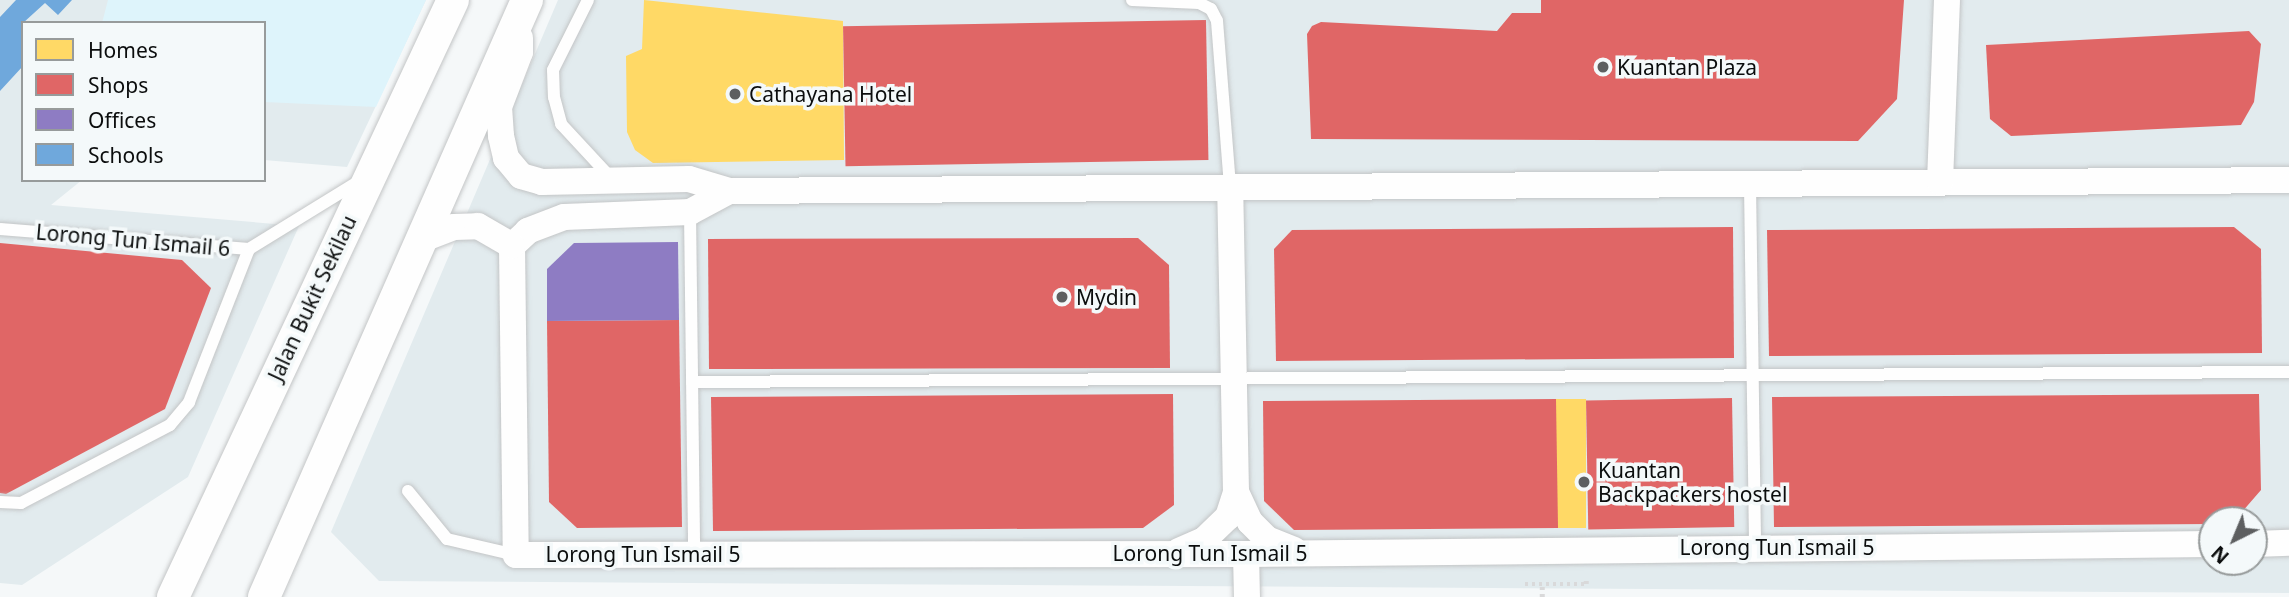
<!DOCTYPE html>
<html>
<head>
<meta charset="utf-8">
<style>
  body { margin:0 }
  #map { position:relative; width:2289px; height:597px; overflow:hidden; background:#f5f8f9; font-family:"Noto Sans",sans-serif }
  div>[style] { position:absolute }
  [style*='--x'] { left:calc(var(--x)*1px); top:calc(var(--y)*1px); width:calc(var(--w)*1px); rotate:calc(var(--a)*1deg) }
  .built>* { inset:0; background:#e2ebee }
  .green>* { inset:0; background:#def4fb }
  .homes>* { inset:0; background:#ffd966; transform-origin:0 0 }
  .shops>* { inset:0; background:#e06666; transform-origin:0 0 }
  .offices>* { inset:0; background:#8e7cc3 }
  .schools>* { inset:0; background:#6fa8dc }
  .path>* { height:4.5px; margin-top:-2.25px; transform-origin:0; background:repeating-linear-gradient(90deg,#d9d9da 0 3.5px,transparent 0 7px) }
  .roads { filter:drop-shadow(0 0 2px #c3c5c6) drop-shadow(0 0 2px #c3c5c6) }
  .service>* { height:12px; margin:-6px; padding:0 6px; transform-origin:6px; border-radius:6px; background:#fefefe }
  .minor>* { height:26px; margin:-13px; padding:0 13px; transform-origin:13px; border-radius:13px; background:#fefefe }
  .tertiary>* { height:32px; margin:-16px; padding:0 16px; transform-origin:16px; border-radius:16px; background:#fefefe }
  .dots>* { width:19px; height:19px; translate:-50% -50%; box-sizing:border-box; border:4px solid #f4f9fa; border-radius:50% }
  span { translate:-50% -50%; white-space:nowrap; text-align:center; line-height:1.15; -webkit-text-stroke:7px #f4f9fa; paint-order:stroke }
  .poi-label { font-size:21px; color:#0b0d0d }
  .left { translate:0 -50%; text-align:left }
  .street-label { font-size:21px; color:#0b0d0d }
  .legend { position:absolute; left:21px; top:21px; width:245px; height:161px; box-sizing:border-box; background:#f4f9fa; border:2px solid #979b9b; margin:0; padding:9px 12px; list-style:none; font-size:21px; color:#0b0d0d }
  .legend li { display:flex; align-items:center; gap:14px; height:35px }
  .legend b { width:35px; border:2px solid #979b9b }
  .north { position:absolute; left:2198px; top:506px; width:70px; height:70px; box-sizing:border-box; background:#f4f9fa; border:2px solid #979b9b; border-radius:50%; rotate:223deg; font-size:19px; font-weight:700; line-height:28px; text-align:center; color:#0b0d0d }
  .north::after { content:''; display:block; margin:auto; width:24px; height:32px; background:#5d5f60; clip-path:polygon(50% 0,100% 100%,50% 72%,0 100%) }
</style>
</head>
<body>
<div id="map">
  <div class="built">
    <i style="clip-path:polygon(0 0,426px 0,347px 167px,264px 160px,264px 23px,23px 23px,23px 180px,82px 180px,51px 205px,299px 226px,188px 477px,22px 585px,0 583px)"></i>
    <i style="clip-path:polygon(evenodd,558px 0,2289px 0,2289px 593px,379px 581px,331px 532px,558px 0,2212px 520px,2254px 520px,2254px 562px,2212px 562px,2212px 520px)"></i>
  </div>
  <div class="green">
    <i style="clip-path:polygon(108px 0,426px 0,376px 107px,264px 102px,264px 23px,102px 23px)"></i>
  </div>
  <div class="homes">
    <i style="clip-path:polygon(644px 0,843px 21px,844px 160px,653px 163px,635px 150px,627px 132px,626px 56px,642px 49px)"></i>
    <i style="left:1556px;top:399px;width:30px;height:129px"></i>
  </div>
  <div class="shops">
    <i style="clip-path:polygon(1541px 0,1904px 0,1897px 99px,1858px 141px,1311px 139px,1307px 34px,1312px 26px,1321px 22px,1497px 31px,1512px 13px,1541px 13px)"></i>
    <i style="left:1206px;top:20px;width:140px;height:363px;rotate:89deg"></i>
    <i style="clip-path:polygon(2249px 31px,2261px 44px,2254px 102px,2241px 125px,2011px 136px,1990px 119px,1986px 45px)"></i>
    <i style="clip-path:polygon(1733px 227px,1734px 358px,1276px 361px,1274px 249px,1292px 230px)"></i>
    <i style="clip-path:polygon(2234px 227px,2261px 249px,2262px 353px,1769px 356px,1767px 230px)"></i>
    <i style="clip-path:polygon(1138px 238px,1169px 265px,1170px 368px,709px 369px,708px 239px)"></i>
    <i style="clip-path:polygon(0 243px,182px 260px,211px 288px,165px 409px,6px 494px,0 493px)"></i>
    <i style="clip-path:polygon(679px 320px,682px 527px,577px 528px,549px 502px,547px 321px)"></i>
    <i style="clip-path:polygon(1173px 394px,1174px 505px,1143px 528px,713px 531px,711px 397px)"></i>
    <i style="clip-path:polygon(2259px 394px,2261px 490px,2235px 520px,2212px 520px,2212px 524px,1774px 527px,1772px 397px)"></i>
    <i style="left:1732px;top:398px;width:129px;height:146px;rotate:89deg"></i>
    <i style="clip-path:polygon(1556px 399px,1558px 528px,1294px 530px,1264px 501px,1263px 401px)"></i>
  </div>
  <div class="offices">
    <i style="clip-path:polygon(678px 242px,679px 320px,547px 321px,547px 269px,574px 243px)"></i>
  </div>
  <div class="schools">
    <i style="clip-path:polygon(16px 0,72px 0,58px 15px,45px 3px,23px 23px,23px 66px,0 91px,0 17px)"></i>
  </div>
  <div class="path">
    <i style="--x:1525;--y:584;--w:61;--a:0"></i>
    <i style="--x:1586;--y:584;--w:4;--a:-90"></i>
    <i style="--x:1542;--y:597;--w:13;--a:-90"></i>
  </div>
  <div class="roads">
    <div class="service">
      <i style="--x:588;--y:0;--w:78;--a:116.6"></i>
      <i style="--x:553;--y:70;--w:27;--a:88"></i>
      <i style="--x:554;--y:97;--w:28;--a:75"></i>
      <i style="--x:561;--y:124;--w:74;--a:47.2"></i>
      <i style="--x:1132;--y:0;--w:67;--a:2.6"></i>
      <i style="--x:1199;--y:3;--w:13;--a:27"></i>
      <i style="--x:1211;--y:9;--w:13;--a:63"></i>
      <i style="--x:1217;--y:21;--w:168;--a:85.5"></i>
      <i style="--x:1750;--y:184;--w:363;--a:89.2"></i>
      <i style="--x:690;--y:212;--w:342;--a:89.3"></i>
      <i style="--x:0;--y:229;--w:250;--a:4.6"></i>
      <i style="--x:249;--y:249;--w:132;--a:-31.6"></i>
      <i style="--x:692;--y:382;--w:1597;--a:-0.36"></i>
      <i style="--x:408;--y:491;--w:62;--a:50.9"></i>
      <i style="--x:447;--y:539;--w:71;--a:13.1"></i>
      <i style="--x:0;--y:502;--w:21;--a:3"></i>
      <i style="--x:21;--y:503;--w:168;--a:-27.6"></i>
      <i style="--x:170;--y:425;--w:30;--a:-50"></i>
      <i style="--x:189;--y:402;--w:164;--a:-68.6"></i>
    </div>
    <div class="minor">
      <i style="--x:520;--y:38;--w:14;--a:90"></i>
      <i style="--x:520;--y:52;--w:59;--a:110.9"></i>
      <i style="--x:499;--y:107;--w:29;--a:86"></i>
      <i style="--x:501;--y:136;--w:23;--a:77"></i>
      <i style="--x:506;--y:158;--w:23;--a:50"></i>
      <i style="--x:521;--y:176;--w:22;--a:16"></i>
      <i style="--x:542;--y:182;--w:147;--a:-1.2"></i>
      <i style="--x:689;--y:179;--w:42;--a:16.7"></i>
      <i style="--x:729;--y:191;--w:1560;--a:-0.4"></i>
      <i style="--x:1940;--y:182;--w:182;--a:-87.8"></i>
      <i style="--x:729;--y:191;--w:44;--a:151.7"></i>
      <i style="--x:690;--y:212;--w:126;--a:177.7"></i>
      <i style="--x:564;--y:217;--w:39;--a:159"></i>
      <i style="--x:528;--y:231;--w:22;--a:137"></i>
      <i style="--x:512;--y:246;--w:309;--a:89.3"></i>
      <i style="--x:516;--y:555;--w:730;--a:-0.08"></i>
      <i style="--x:1246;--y:554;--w:966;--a:-0.59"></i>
      <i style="--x:420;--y:240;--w:36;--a:-21"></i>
      <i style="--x:454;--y:227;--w:24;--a:-2"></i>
      <i style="--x:478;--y:226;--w:39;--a:30"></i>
      <i style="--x:1236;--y:492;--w:33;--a:65"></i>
      <i style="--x:1250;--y:522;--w:24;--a:45"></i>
      <i style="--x:1267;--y:539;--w:29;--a:22"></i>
      <i style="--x:2254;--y:544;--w:35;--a:-2"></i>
      <i style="--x:1179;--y:551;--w:27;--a:-24"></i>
      <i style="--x:1204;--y:540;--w:33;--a:-44"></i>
      <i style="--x:1228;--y:517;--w:26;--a:-72"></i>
      <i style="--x:1236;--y:492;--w:304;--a:-91.1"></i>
      <i style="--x:1246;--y:554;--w:43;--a:88.7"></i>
    </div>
    <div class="tertiary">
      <i style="--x:173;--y:597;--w:659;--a:-64.87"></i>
      <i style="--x:264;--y:597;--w:652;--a:-66.22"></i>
    </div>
  </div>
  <div class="dots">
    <i style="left:1603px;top:67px;background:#5d5f60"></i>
    <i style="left:735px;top:94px;background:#5d5f60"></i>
    <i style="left:1062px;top:297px;background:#5d5f60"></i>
    <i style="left:1584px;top:482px;background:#5d5f60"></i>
  </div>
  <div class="poi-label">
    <span class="left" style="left:1617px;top:67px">Kuantan Plaza</span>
    <span class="left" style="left:749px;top:94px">Cathayana Hotel</span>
    <span class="left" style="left:1076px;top:297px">Mydin</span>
    <span class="left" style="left:1598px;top:482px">Kuantan<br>Backpackers hostel</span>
  </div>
  <div class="street-label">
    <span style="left:133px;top:240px;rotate:5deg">Lorong Tun Ismail 6</span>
    <span style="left:312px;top:298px;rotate:-65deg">Jalan Bukit Sekilau</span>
    <span style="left:1777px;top:547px">Lorong Tun Ismail 5</span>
    <span style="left:1210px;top:553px">Lorong Tun Ismail 5</span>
    <span style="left:643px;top:554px">Lorong Tun Ismail 5</span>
  </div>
  <ul class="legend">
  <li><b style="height:19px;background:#ffd966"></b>Homes</li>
  <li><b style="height:19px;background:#e06666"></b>Shops</li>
  <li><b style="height:19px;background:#8e7cc3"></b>Offices</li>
  <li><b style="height:19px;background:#6fa8dc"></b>Schools</li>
  </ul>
  <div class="north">N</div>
</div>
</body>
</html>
